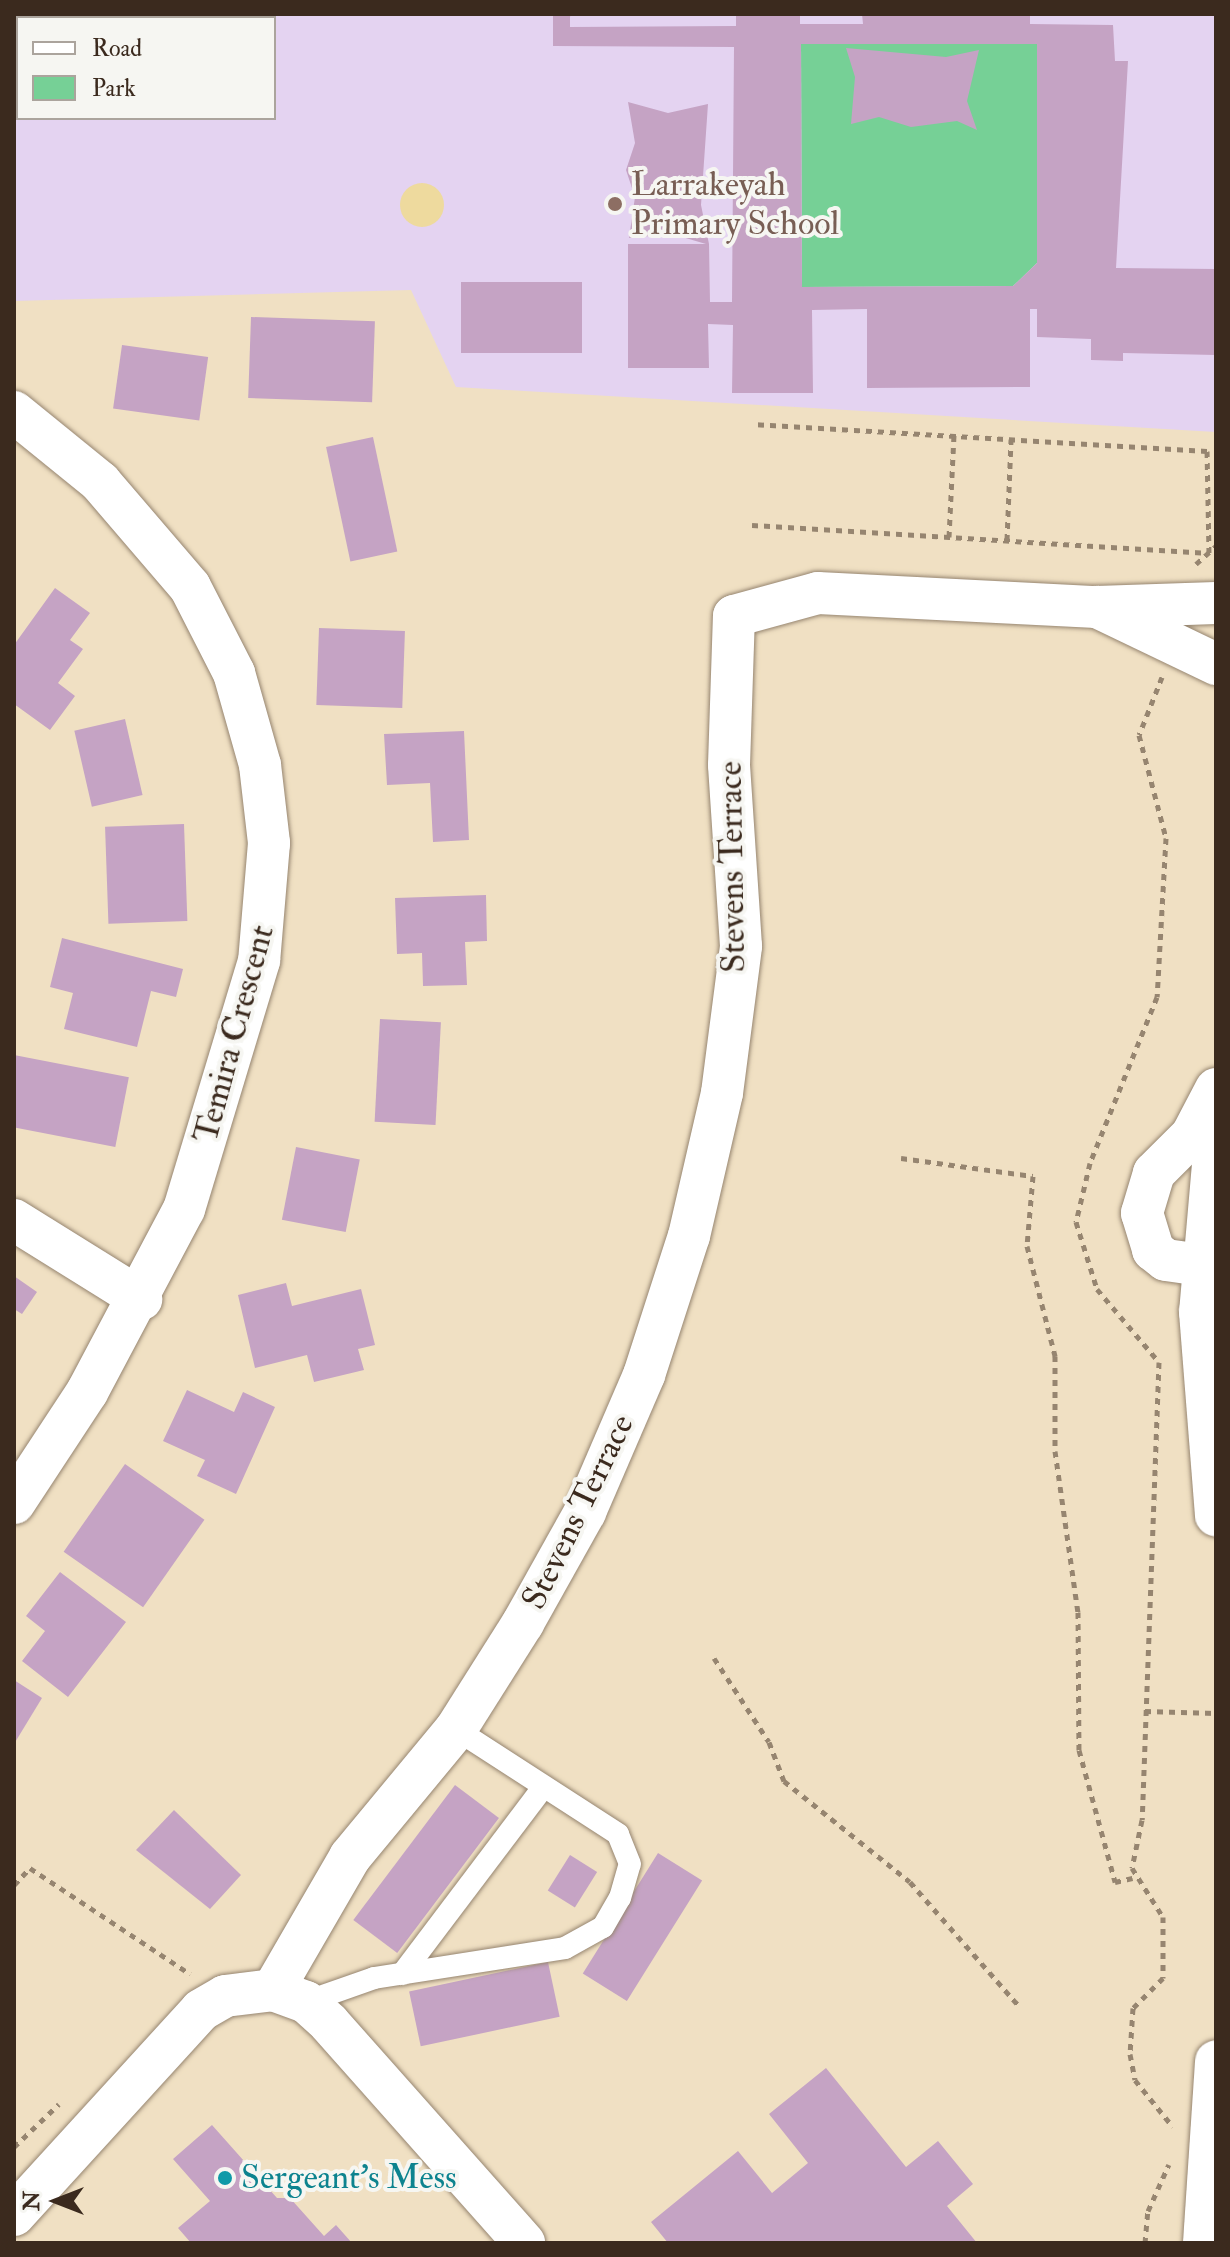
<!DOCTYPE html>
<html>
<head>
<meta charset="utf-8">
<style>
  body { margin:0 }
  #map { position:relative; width:1230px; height:2257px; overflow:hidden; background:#f0e0c3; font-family:"IM FELL Double Pica",serif }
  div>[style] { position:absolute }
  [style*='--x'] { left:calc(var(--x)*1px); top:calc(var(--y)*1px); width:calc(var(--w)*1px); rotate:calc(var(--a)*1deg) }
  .built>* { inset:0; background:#e4d3f1 }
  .green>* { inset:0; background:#76d096 }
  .sand>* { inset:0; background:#eeda9e }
  .round { border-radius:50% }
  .building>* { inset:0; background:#c5a3c4; transform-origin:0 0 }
  .path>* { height:5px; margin-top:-2.5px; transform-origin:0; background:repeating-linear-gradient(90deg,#968570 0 6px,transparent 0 12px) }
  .roads { filter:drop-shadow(0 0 2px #968570) drop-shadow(0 0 2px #968570) }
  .service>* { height:22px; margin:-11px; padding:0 11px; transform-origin:11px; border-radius:11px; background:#fff }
  .minor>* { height:42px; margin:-21px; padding:0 21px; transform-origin:21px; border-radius:21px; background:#fff }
  .dots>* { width:22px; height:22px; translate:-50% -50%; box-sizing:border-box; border:4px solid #f6f6f2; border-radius:50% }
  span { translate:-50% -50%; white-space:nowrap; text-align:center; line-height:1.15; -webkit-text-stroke:8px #f6f6f2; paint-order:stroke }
  .education-label { font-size:34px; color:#785e54 }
  .left { translate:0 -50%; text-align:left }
  .street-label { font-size:34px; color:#3b2a1e }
  .culture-label { font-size:34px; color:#0d838f }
  .frame { position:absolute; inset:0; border:16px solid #3b2a1e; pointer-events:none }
  .legend { position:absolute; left:16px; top:16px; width:260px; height:104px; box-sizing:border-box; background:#f6f6f2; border:2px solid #aba49d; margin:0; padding:10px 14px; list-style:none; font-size:24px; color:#3b2a1e }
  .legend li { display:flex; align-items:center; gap:16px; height:40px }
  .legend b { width:40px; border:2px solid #aba49d }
  .north { position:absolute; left:16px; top:2161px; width:80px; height:80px; -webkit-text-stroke:6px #f6f6f2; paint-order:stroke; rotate:270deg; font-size:22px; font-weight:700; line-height:32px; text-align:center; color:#3b2a1e }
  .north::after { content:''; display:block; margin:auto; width:28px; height:36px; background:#3b2a1e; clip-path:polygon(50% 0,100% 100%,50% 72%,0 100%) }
</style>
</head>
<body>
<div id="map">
  <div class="built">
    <i style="clip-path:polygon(evenodd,14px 14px,1216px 14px,1216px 432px,456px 387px,411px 290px,14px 301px,14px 14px,18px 18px,274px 18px,274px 118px,18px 118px,18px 18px)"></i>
  </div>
  <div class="green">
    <i style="clip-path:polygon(801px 44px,1037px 44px,1037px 263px,1013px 286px,802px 287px)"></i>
  </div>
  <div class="sand">
    <i class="round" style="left:400px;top:183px;width:44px;height:44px"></i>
  </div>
  <div class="building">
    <i style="clip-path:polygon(evenodd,553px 14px,570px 14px,570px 27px,736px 26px,736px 14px,800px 14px,800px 24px,863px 24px,862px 14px,1030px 14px,1030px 24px,1113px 25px,1115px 61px,1128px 61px,1116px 268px,1216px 269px,1216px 355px,1123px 353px,1123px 361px,1091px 360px,1091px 339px,1037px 337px,1037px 309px,1030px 309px,1030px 387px,867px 388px,867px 309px,812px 310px,813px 393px,732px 393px,733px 325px,708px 324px,709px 368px,628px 368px,628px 244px,706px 244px,672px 234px,629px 238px,635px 197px,626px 170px,635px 143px,628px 102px,668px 113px,708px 104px,701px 205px,709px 244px,710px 302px,732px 302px,734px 47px,553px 46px,553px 14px,801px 44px,1037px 44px,1037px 263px,1013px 286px,802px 287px,801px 44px)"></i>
    <i style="clip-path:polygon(846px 48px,946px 57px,979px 50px,967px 101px,977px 130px,957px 121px,911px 127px,879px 117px,851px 124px,855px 77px)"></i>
    <i style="left:461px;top:282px;width:121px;height:71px"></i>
    <i style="left:251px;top:317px;width:124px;height:81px;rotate:2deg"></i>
    <i style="left:122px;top:345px;width:87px;height:64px;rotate:8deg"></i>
    <i style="left:373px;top:437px;width:117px;height:48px;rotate:78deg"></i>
    <i style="clip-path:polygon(55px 588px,90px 613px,70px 640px,83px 649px,58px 683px,75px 696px,50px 730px,14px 704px,14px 645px)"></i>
    <i style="left:319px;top:628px;width:86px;height:77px;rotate:2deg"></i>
    <i style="left:125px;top:719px;width:78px;height:52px;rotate:77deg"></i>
    <i style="clip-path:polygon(464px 731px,469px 840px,433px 842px,430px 783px,387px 785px,384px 734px)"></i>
    <i style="left:184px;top:824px;width:97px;height:79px;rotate:88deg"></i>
    <i style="clip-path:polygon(486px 895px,487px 941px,465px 942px,467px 985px,423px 986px,422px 953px,397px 954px,395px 898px)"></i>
    <i style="clip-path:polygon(62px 938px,183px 969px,176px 997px,151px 991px,137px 1047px,64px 1029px,73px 993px,50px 987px)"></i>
    <i style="left:380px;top:1019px;width:61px;height:103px;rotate:3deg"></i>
    <i style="left:14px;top:1055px;width:117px;height:71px;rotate:11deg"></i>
    <i style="left:296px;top:1147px;width:65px;height:74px;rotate:11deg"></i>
    <i style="clip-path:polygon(14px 1276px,37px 1292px,22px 1314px,14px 1309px)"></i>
    <i style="clip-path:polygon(286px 1283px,292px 1306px,361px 1289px,375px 1345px,358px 1349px,364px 1370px,314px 1382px,307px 1355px,255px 1368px,238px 1295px)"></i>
    <i style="clip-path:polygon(187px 1390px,234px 1412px,243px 1392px,275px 1407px,236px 1494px,197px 1476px,205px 1460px,163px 1441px)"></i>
    <i style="left:125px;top:1464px;width:97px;height:107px;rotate:35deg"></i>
    <i style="clip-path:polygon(60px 1572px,126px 1622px,68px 1697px,22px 1661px,45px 1631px,26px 1616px)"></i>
    <i style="clip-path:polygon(14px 1680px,42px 1698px,14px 1744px)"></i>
    <i style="left:455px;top:1785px;width:55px;height:169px;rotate:37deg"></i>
    <i style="clip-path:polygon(174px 1810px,241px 1875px,210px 1909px,136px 1850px)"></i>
    <i style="left:658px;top:1853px;width:52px;height:142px;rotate:32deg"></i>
    <i style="left:570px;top:1855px;width:32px;height:42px;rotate:32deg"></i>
    <i style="left:548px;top:1962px;width:56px;height:142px;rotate:78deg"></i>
    <i style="clip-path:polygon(826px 2068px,906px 2167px,938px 2141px,973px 2184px,947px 2206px,977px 2243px,668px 2243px,651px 2222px,738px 2151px,772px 2193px,808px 2163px,769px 2114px)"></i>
    <i style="clip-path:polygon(212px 2125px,277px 2198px,290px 2198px,324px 2236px,336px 2225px,352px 2243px,191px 2243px,178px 2228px,210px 2201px,173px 2159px)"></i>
  </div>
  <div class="path">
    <i style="--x:752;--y:525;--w:458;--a:3.5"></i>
    <i style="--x:1209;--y:553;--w:102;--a:-91.1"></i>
    <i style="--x:1207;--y:451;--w:451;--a:-176.6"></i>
    <i style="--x:949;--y:537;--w:102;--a:-87.2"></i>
    <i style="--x:1007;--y:540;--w:101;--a:-87.7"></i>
    <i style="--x:1196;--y:564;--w:27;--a:-42"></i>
    <i style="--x:1162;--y:677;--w:62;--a:111.6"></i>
    <i style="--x:1139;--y:735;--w:106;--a:75.3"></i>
    <i style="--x:1166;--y:838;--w:159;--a:93.2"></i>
    <i style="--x:1157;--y:997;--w:179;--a:112"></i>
    <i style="--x:1090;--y:1163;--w:61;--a:103.3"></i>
    <i style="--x:1076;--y:1222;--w:70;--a:72.6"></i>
    <i style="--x:1097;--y:1289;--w:96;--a:49.7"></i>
    <i style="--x:1159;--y:1362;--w:458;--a:92.1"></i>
    <i style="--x:1142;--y:1820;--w:49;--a:101.8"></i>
    <i style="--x:1132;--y:1868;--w:58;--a:57.7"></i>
    <i style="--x:1163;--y:1917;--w:61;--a:90"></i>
    <i style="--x:1163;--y:1978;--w:42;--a:135"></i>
    <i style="--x:1133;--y:2008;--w:46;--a:93.7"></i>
    <i style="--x:1130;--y:2054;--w:26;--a:79"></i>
    <i style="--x:1135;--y:2080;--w:60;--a:51"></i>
    <i style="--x:901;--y:1158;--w:133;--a:7.8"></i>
    <i style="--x:1033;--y:1176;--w:70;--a:94.9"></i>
    <i style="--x:1027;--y:1246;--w:114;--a:75.7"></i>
    <i style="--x:1055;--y:1356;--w:95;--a:90"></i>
    <i style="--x:1055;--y:1451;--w:163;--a:81.9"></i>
    <i style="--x:1078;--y:1612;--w:138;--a:89.6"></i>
    <i style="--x:1079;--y:1750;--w:137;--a:74.7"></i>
    <i style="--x:1115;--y:1882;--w:18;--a:-13"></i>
    <i style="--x:714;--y:1658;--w:100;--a:56.8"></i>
    <i style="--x:769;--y:1742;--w:42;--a:69"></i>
    <i style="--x:784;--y:1781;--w:161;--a:38.7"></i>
    <i style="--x:910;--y:1882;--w:165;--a:48.7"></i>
    <i style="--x:1145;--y:1711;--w:71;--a:1.6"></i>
    <i style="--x:14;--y:1885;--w:23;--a:-47"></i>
    <i style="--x:30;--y:1868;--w:192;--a:33.5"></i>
    <i style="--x:14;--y:2147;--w:62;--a:-43.7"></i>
    <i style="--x:1145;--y:2243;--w:32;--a:-85"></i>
    <i style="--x:1148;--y:2211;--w:51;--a:-65.9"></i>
  </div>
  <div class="roads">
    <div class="service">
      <i style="--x:402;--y:1974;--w:232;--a:-52.9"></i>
      <i style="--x:306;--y:2002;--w:72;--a:-19.4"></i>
      <i style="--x:374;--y:1978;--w:193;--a:-8.9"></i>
      <i style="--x:565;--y:1948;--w:43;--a:-28.9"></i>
      <i style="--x:603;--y:1927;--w:34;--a:-60"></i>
      <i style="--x:620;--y:1898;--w:35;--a:-74"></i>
      <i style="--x:630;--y:1864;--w:32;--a:-112"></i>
      <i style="--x:618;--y:1834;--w:193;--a:-147.1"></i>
    </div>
    <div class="minor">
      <i style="--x:14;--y:412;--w:111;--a:39.1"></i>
      <i style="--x:100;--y:482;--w:138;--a:49.4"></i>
      <i style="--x:190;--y:587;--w:97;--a:62.9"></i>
      <i style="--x:234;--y:673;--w:96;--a:74.2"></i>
      <i style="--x:260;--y:765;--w:79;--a:83.4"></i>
      <i style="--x:269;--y:843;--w:118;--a:94.8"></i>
      <i style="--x:259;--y:961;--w:259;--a:106.8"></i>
      <i style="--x:184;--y:1209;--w:207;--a:117.9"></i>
      <i style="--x:87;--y:1392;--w:133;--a:123.3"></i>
      <i style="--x:1097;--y:607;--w:132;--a:25.6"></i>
      <i style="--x:1216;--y:1089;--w:52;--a:117.6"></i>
      <i style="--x:1192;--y:1135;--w:54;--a:135"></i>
      <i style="--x:1154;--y:1173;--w:42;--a:106.7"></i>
      <i style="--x:1142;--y:1213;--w:39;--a:73"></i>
      <i style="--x:1153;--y:1250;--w:16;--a:38"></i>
      <i style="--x:1166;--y:1260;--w:50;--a:8"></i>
      <i style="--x:1216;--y:1130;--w:183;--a:95"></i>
      <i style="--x:1200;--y:1312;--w:204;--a:85.5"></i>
      <i style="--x:14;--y:1220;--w:150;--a:31.9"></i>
      <i style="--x:273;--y:1990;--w:154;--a:-59.9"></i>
      <i style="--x:350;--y:1857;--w:166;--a:-50.4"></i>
      <i style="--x:456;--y:1729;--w:125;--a:-57.7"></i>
      <i style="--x:523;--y:1623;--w:127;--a:-60.8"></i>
      <i style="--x:585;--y:1512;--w:149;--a:-66.7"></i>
      <i style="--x:644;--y:1375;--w:146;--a:-72.1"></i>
      <i style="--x:689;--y:1236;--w:147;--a:-77"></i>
      <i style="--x:722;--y:1093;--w:148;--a:-82.6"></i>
      <i style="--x:741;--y:946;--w:181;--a:-93.8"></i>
      <i style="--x:729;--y:765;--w:149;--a:-88.1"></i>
      <i style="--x:734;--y:616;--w:87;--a:-15.3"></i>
      <i style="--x:818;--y:593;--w:279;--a:2.9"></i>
      <i style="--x:1097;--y:607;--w:119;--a:-1.9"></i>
      <i style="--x:14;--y:2215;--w:277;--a:-47.6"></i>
      <i style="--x:201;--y:2010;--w:28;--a:-30"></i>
      <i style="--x:225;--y:1996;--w:48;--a:-7.1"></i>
      <i style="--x:273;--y:1990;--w:35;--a:20"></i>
      <i style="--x:306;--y:2002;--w:31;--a:42"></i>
      <i style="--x:329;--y:2023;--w:294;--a:48.4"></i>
      <i style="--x:1204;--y:2243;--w:182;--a:-86.2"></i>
    </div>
  </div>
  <div class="dots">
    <i style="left:615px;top:204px;background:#8d6e63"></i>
    <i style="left:225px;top:2178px;background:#0f9aa8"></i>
  </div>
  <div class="education-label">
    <span class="left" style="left:631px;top:204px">Larrakeyah<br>Primary School</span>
  </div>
  <div class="street-label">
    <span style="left:732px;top:867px;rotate:-91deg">Stevens Terrace</span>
    <span style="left:234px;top:1034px;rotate:-75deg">Temira Crescent</span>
    <span style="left:578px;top:1512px;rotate:-64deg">Stevens Terrace</span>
  </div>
  <div class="culture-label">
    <span class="left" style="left:241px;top:2178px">Sergeant's Mess</span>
  </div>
  <div class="frame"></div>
  <ul class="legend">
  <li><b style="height:10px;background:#fff"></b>Road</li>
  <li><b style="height:22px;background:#76d096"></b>Park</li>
  </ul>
  <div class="north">N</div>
</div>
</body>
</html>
